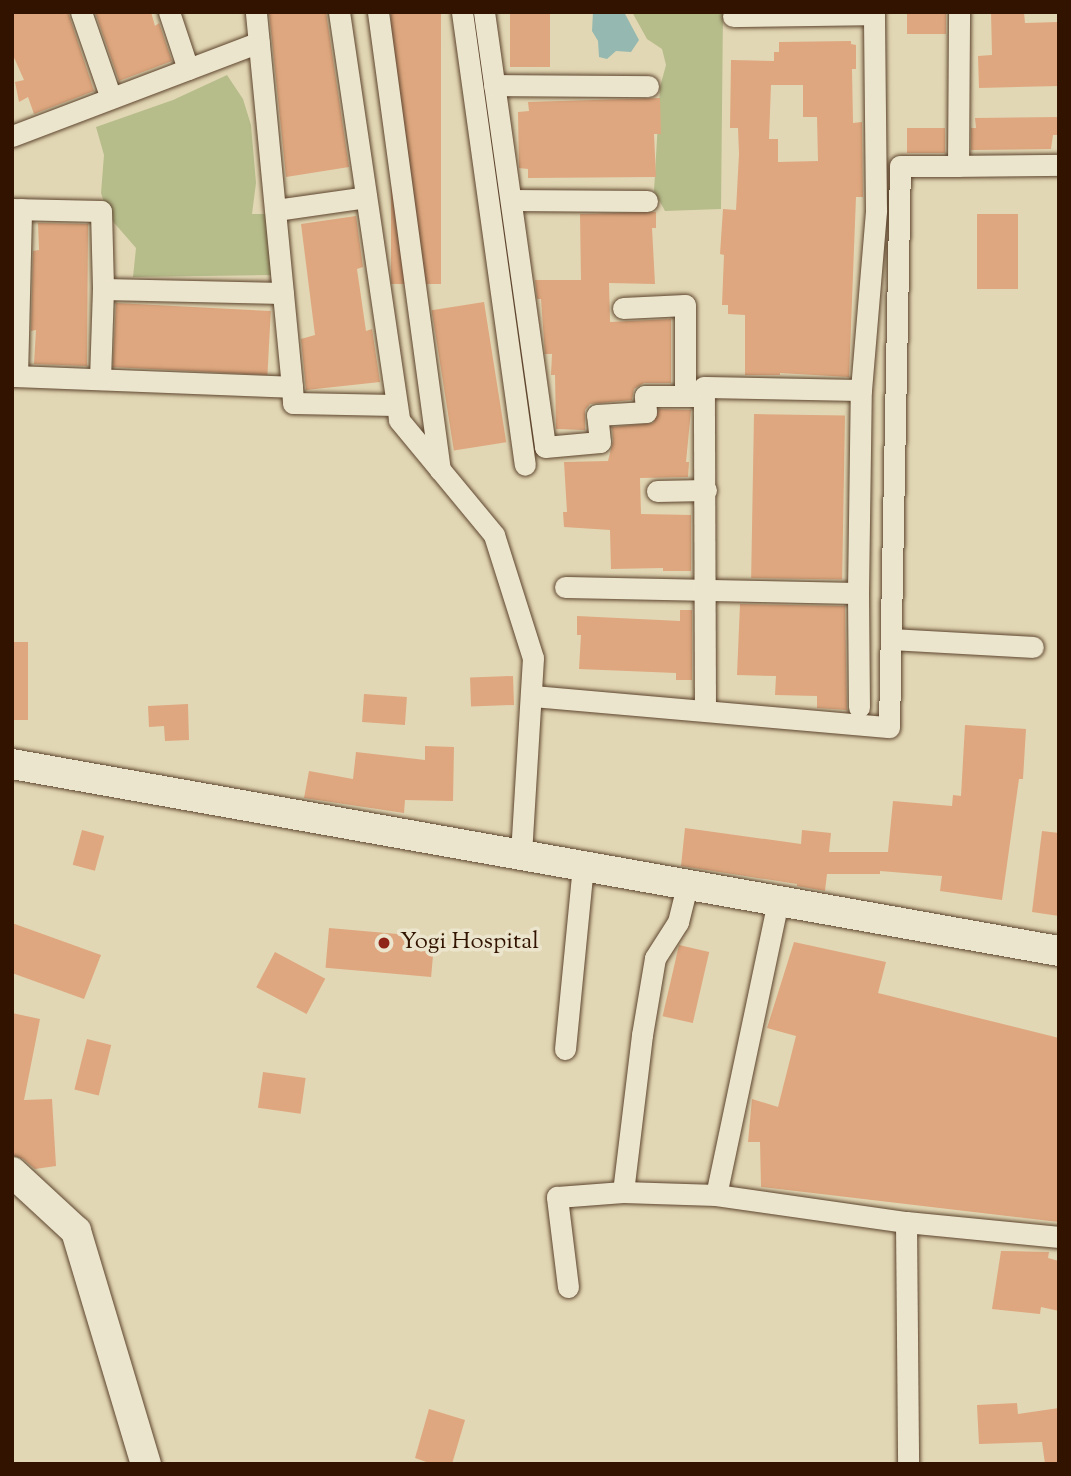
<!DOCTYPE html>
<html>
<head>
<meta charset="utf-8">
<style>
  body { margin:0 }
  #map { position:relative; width:1071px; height:1476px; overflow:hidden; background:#e2d7b4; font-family:"Sorts Mill Goudy",serif }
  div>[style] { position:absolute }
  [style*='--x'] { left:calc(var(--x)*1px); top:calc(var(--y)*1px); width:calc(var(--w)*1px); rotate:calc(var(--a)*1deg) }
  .green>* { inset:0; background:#b6bd8b }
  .water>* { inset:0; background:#95b9b0 }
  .building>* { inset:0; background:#dea77f; transform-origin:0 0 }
  .roads { filter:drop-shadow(0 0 2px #5d442d) drop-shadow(0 0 2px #5d442d) }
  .street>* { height:21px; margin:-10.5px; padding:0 10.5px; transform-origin:10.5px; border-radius:10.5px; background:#ece5ce }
  .secondary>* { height:30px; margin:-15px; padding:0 15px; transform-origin:15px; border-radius:15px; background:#ece5ce }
  .dots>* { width:19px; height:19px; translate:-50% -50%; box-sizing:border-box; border:4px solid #ece5ce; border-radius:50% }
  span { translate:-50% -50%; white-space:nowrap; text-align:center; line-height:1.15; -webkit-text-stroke:7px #ece5ce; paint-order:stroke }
  .poi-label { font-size:24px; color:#311300 }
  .left { translate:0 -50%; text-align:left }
  .frame { position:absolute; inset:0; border:14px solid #311300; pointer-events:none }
</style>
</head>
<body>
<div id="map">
  <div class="green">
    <i style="clip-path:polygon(632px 12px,723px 12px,721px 209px,665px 211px,654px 191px,660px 87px,666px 65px,662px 49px,647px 39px)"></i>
    <i style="clip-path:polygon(227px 75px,243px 99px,251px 125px,256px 183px,252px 214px,268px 214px,272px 275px,133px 277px,136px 248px,109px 217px,101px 193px,104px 155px,96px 127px,173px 100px)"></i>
  </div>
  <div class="water">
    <i style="clip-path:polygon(593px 12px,624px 12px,639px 40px,631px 52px,616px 51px,607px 59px,599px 57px,598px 41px,592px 31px)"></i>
  </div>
  <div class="building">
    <i style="clip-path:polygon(12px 12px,68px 12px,94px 91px,34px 114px,28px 97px,19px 102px,15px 82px,24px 80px,12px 53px)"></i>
    <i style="clip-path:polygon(95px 12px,151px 12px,155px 26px,159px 23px,172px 61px,119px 81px)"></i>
    <i style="clip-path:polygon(269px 12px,326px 12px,349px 167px,286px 177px)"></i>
    <i style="left:391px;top:12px;width:50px;height:272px"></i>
    <i style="left:510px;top:12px;width:40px;height:55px"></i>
    <i style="left:907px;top:12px;width:39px;height:22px"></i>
    <i style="clip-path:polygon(991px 12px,1024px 12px,1025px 23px,1059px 22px,1059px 86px,979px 88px,978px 56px,992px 55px)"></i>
    <i style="clip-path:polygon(evenodd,851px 41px,851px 44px,856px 45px,856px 69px,852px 69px,853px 123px,862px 122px,863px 197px,856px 197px,849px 377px,780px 373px,780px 375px,745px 375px,745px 315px,728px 314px,728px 305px,722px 305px,724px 255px,720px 254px,723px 209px,736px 210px,739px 154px,738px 128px,730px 128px,731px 60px,774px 61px,774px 52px,779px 52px,779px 42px,851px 41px,771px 85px,803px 85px,803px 117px,817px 117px,818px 161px,778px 162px,778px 139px,769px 139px,771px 85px)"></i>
    <i style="clip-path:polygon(660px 98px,661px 134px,654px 134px,656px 177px,528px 178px,528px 169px,519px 168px,518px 112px,529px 111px,528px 102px)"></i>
    <i style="clip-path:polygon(1059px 117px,1059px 135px,1053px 135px,1051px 149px,971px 150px,971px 128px,976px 128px,975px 118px)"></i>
    <i style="left:945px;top:128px;width:25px;height:38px;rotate:90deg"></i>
    <i style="clip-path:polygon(656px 212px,656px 228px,652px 228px,655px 284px,609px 283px,610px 322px,671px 319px,671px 383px,644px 383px,634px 389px,632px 400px,590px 404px,585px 410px,585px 430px,556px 429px,555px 375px,551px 375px,552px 354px,545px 354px,541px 299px,537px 299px,535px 280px,581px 280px,580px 214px)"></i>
    <i style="left:977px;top:214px;width:41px;height:75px"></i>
    <i style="clip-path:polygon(356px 216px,363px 267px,357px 269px,366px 331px,372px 329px,380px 382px,306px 390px,301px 339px,315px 335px,301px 224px)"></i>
    <i style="clip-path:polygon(38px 223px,88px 224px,87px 366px,34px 364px,36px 330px,31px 331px,33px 251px,39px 250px)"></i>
    <i style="left:484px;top:302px;width:142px;height:53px;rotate:81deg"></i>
    <i style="left:116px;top:303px;width:155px;height:64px;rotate:3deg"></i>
    <i style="clip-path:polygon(659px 409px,691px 410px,686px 462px,689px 462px,688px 477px,640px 478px,641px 514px,691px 515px,691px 571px,663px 571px,663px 568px,611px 569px,610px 530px,564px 527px,563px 512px,567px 512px,564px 462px,608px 461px,613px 441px,612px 427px,653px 423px)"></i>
    <i style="left:754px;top:414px;width:91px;height:164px;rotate:1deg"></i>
    <i style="clip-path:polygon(740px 604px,845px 606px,847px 710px,817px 708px,817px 696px,775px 695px,776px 676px,737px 675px)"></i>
    <i style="clip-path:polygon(680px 610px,692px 610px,692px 680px,676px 680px,676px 673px,579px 669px,581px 635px,577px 635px,577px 616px,680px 621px)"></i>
    <i style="left:12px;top:642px;width:16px;height:78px"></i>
    <i style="left:513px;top:676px;width:29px;height:43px;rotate:88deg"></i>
    <i style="left:364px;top:694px;width:43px;height:28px;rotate:4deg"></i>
    <i style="clip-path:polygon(188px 704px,189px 740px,165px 741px,164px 726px,149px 727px,148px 706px)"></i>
    <i style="clip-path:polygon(965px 725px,1026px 729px,1023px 779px,1019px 779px,1002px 900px,940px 891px,942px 876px,880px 871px,880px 874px,827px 874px,825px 891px,797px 886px,797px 884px,681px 866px,685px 828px,801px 844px,802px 830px,831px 833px,829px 852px,888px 852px,893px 801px,952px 806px,953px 795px,961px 796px)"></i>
    <i style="clip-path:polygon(425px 746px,454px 747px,453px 801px,405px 800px,404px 813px,304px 798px,309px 771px,353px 779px,356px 752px,425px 760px)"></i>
    <i style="left:82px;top:830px;width:23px;height:36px;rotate:15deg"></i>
    <i style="clip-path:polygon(1042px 831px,1059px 833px,1059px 916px,1032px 912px)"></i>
    <i style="clip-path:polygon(12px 923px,101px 955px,84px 999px,12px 973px)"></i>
    <i style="left:329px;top:928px;width:106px;height:40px;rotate:5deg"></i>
    <i style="clip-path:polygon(794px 942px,886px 962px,878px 993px,1059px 1038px,1059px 1222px,761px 1187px,760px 1142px,748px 1142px,752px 1099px,778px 1107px,796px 1036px,767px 1028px)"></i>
    <i style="left:679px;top:945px;width:31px;height:73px;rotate:13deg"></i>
    <i style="left:275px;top:952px;width:57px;height:40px;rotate:28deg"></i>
    <i style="clip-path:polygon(12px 1013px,40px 1019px,24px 1100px,52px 1099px,56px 1166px,35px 1169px,23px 1159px,12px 1155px)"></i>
    <i style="left:87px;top:1039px;width:25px;height:52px;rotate:14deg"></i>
    <i style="left:263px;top:1072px;width:43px;height:36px;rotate:8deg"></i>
    <i style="clip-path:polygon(1001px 1251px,1049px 1252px,1048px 1258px,1059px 1261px,1059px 1311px,1041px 1307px,1040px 1314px,992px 1309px)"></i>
    <i style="clip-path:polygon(1017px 1403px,1018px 1414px,1059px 1408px,1059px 1464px,1045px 1464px,1042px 1442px,979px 1444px,977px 1405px)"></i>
    <i style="clip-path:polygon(429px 1409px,465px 1420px,452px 1464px,432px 1464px,415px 1458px)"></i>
  </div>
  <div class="roads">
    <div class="street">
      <i style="--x:81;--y:12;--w:91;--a:70.8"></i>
      <i style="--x:169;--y:12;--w:60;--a:71.6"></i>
      <i style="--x:339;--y:12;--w:412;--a:81.6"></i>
      <i style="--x:399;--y:420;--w:149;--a:50.4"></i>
      <i style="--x:494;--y:535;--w:129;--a:72.4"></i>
      <i style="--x:533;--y:658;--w:198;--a:93.5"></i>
      <i style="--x:378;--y:12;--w:462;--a:82.3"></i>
      <i style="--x:462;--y:12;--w:457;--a:82.1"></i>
      <i style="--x:484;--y:12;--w:439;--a:82"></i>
      <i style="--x:545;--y:447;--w:55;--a:-5.2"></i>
      <i style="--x:600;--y:442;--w:27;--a:-96"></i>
      <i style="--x:597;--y:415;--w:49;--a:-3.5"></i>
      <i style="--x:646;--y:412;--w:16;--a:-94"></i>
      <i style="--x:645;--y:396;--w:59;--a:0"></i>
      <i style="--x:733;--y:16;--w:141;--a:-0.8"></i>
      <i style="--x:494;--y:85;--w:154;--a:0.4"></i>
      <i style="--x:12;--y:136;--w:264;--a:-20.8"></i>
      <i style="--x:958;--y:166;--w:101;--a:-0.6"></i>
      <i style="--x:511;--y:200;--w:136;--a:0.4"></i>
      <i style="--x:12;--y:209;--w:89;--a:1.3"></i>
      <i style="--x:101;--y:211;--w:78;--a:88.5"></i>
      <i style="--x:103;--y:289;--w:180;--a:1.3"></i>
      <i style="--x:276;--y:210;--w:91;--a:-8.2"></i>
      <i style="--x:623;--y:308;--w:62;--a:-2.8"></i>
      <i style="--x:685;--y:305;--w:91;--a:90"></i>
      <i style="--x:12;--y:376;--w:280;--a:2.2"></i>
      <i style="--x:292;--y:387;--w:377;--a:-95.5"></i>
      <i style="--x:17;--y:376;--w:167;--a:-88.6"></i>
      <i style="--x:100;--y:379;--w:90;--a:-88.1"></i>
      <i style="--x:292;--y:387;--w:16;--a:86"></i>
      <i style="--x:293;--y:403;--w:103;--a:1.1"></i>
      <i style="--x:657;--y:491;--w:49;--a:-1.2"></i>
      <i style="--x:565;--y:587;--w:293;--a:1.2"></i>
      <i style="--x:858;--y:593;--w:114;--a:89.5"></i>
      <i style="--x:858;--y:593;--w:203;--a:-89.2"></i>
      <i style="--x:861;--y:390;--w:181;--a:-85.2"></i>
      <i style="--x:876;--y:210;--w:198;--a:-90.6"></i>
      <i style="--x:892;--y:639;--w:141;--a:3.2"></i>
      <i style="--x:532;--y:696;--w:358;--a:5"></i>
      <i style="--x:889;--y:727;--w:561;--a:-88.88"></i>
      <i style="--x:900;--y:166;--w:58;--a:0"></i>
      <i style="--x:958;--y:166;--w:154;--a:-89.6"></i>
      <i style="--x:705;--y:710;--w:323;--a:-90.2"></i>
      <i style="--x:704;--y:387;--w:157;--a:1.1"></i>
      <i style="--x:778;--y:901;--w:300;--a:101.9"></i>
      <i style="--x:716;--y:1195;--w:192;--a:8.1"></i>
      <i style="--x:906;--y:1222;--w:154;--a:5.6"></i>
      <i style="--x:565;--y:1049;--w:183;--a:-84.4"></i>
      <i style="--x:623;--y:1192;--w:158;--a:-83.1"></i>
      <i style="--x:642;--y:1035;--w:78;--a:-80.4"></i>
      <i style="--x:655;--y:958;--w:43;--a:-57.4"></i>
      <i style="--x:678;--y:922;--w:38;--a:-76"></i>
      <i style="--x:906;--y:1222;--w:242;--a:89.5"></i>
      <i style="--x:568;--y:1287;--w:91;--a:-97"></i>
      <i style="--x:557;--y:1197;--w:66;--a:-4.3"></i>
      <i style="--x:623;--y:1192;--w:93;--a:1.8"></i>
    </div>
    <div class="secondary">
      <i style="--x:12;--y:764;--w:1064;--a:10.13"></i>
      <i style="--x:12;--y:1172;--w:87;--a:42.7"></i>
      <i style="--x:76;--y:1231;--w:243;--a:73.3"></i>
    </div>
  </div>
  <div class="dots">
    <i style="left:384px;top:943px;background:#8f2418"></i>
  </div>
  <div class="poi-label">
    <span class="left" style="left:400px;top:943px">Yogi Hospital</span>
  </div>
  <div class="frame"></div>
</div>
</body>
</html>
